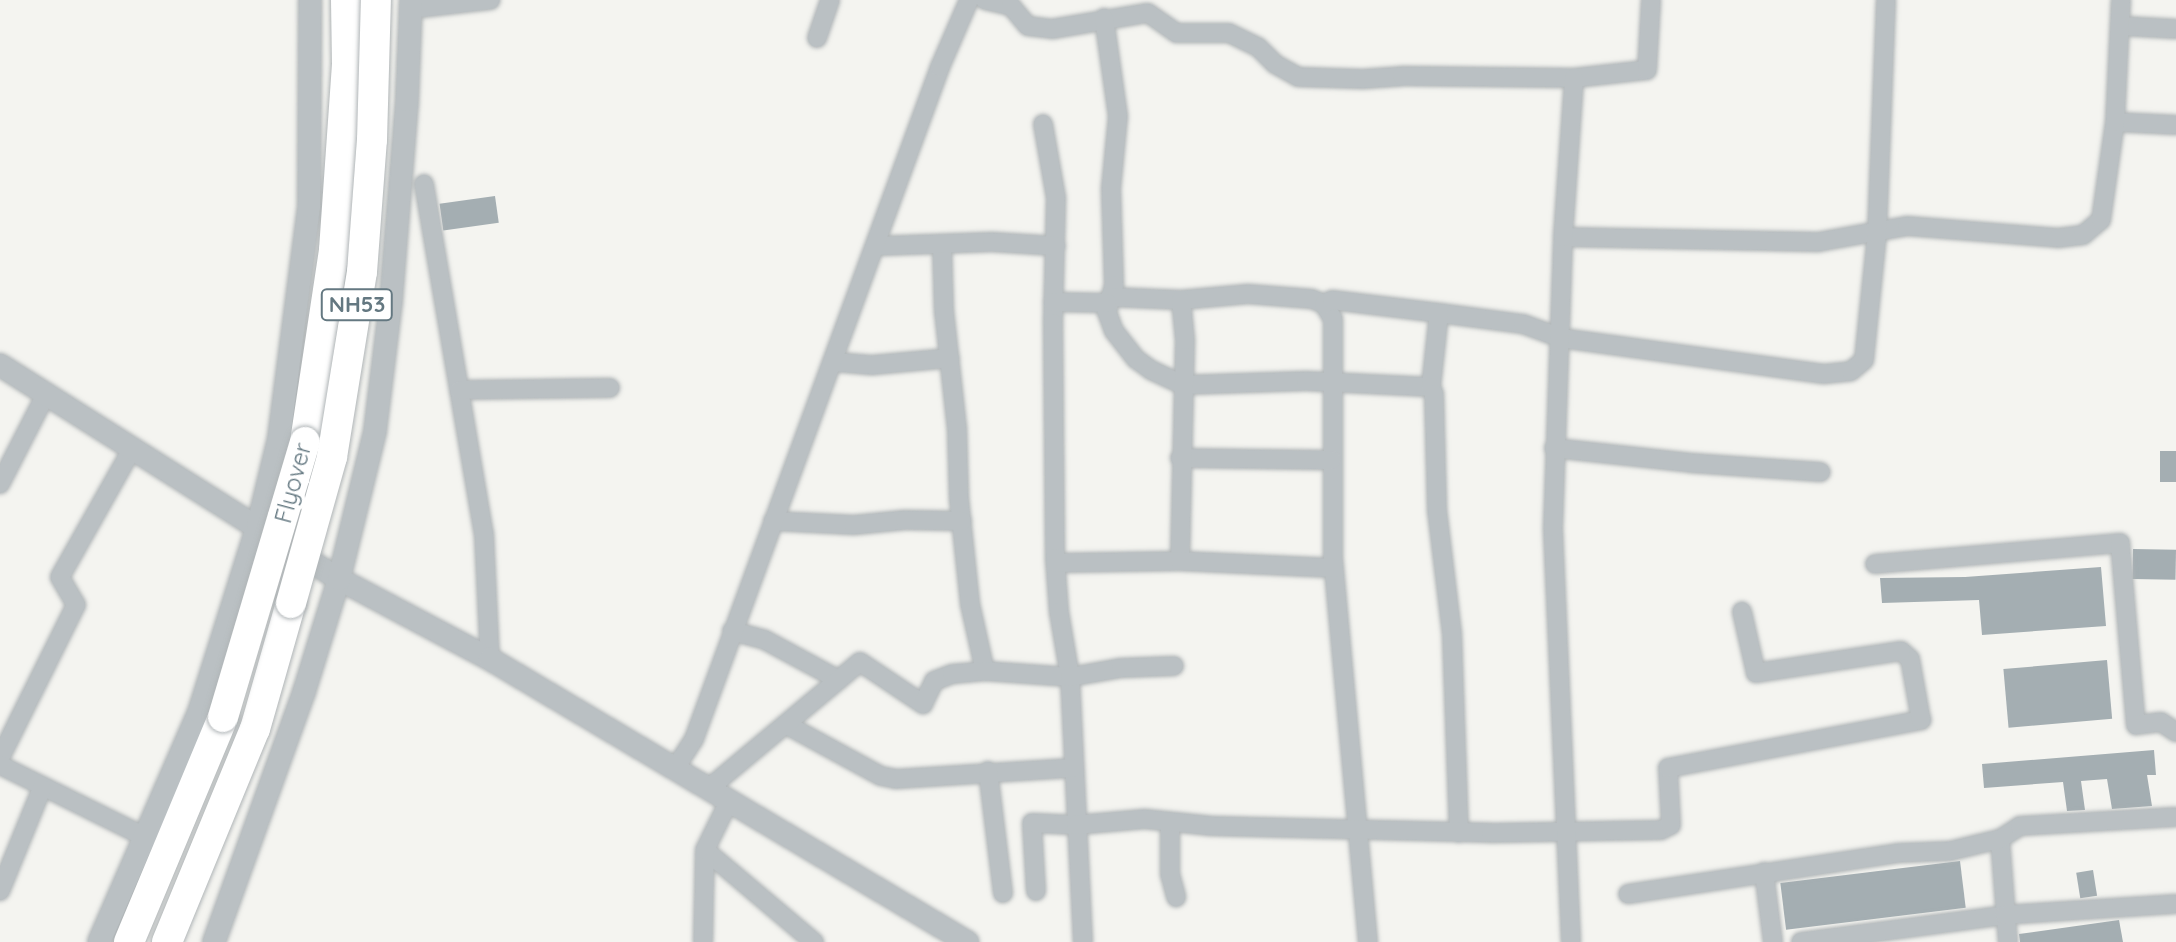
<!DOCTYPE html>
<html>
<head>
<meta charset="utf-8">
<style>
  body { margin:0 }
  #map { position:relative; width:2176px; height:942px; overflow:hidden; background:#f4f4f0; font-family:Quicksand,sans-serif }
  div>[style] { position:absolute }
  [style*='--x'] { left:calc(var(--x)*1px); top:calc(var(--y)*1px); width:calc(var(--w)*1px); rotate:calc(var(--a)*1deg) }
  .building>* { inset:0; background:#a4aeb2; transform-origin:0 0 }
  .roads { filter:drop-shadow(0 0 2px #b0b5b7) drop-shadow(0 0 2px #b0b5b7) }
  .minor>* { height:18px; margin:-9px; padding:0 9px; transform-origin:9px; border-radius:9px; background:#bac0c3 }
  .tertiary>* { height:22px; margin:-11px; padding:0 11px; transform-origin:11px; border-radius:11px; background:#bac0c3 }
  .trunk>* { height:30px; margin:-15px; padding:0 15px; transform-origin:15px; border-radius:15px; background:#fff }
  .bridges { filter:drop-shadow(0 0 2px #b0b5b7) drop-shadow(0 0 2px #b0b5b7) }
  .trunk-bridge>* { height:30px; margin:-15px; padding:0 15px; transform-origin:15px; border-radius:15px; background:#fff }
  span { translate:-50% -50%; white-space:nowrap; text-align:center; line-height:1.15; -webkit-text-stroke:8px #fff; paint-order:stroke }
  .shield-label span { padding:2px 6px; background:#fff; border:2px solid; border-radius:6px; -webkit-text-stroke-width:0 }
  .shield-label { font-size:22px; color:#647881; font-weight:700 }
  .street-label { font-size:24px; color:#647881 }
</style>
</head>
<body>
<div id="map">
  <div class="building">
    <i style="left:495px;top:196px;width:27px;height:56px;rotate:82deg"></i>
    <i style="left:2176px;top:451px;width:31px;height:16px;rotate:90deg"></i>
    <i style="left:2133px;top:549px;width:43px;height:30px;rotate:1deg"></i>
    <i style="clip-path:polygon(2101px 567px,2106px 626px,1982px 635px,1979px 600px,1882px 603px,1880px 578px,1965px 577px)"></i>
    <i style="left:2107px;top:660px;width:59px;height:104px;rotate:85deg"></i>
    <i style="clip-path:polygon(2154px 750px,2156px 775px,2147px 775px,2152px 806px,2112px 809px,2107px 779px,2081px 781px,2085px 810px,2067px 811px,2063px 782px,1984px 788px,1982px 764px)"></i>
    <i style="left:1960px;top:861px;width:47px;height:181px;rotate:83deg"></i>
    <i style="left:2093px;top:870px;width:26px;height:17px;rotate:81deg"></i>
    <i style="clip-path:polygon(2119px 920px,2123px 942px,2020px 942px,2019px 934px)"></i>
  </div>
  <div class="roads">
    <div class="minor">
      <i style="--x:985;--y:0;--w:27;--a:13"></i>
      <i style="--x:1011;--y:6;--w:26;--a:50"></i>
      <i style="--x:1028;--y:26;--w:24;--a:7"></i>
      <i style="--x:1052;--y:29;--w:97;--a:-9.5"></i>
      <i style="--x:1148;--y:13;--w:35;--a:35"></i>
      <i style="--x:1177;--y:33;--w:52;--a:0"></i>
      <i style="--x:1229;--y:33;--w:32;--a:26"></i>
      <i style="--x:1258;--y:47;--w:24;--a:45"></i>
      <i style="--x:1275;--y:64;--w:26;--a:29"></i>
      <i style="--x:1298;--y:77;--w:65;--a:1.8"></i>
      <i style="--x:1363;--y:79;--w:39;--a:-4"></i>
      <i style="--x:1402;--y:76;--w:172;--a:0.7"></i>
      <i style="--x:1574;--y:78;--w:73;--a:-6.3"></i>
      <i style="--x:1647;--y:70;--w:70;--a:-86.7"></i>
      <i style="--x:411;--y:9;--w:80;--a:-6.5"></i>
      <i style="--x:1104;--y:18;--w:99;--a:81.9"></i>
      <i style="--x:1118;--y:116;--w:73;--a:95.5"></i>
      <i style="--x:1111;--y:189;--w:96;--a:88.2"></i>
      <i style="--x:1114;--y:285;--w:28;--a:105"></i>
      <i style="--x:1107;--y:312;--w:20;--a:70"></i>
      <i style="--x:1114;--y:331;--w:36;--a:52"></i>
      <i style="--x:1136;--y:359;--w:19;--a:36"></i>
      <i style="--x:1151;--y:370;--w:35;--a:25"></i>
      <i style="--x:1183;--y:385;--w:123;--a:-1.9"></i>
      <i style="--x:1306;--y:381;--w:125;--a:2.7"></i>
      <i style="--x:2122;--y:26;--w:54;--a:3.2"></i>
      <i style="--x:817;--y:38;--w:40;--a:-71.1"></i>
      <i style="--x:2115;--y:122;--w:61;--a:2.8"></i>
      <i style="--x:1043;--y:124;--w:75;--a:80"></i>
      <i style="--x:1056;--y:198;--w:125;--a:91.4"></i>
      <i style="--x:1053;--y:323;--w:235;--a:89.5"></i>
      <i style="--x:1055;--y:558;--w:54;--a:85.8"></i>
      <i style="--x:1059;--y:612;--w:66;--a:80.4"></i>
      <i style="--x:1070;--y:677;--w:265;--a:87.2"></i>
      <i style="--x:424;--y:184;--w:355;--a:80.3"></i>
      <i style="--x:484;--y:534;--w:125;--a:87.3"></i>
      <i style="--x:1563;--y:237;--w:255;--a:1.1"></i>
      <i style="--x:1818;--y:242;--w:90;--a:-10.2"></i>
      <i style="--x:1907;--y:226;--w:151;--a:4.5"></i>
      <i style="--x:2058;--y:238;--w:25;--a:-7"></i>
      <i style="--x:2083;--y:235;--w:23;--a:-40"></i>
      <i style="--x:2101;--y:220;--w:99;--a:-81.9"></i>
      <i style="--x:2115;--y:122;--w:122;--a:-87.2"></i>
      <i style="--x:942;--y:245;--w:66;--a:88.3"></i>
      <i style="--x:944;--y:311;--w:118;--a:83.7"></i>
      <i style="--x:957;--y:428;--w:71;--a:88.4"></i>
      <i style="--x:959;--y:499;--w:106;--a:84"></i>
      <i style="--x:970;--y:604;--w:69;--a:77.4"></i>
      <i style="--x:877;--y:246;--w:115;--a:-2"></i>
      <i style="--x:992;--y:242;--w:64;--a:3.6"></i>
      <i style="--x:1110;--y:297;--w:71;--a:2.4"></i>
      <i style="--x:1181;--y:300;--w:67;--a:-5.1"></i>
      <i style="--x:1248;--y:294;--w:64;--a:4.5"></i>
      <i style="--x:1312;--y:299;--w:13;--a:23"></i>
      <i style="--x:1324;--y:304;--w:17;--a:59"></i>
      <i style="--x:1333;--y:319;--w:239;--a:90"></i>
      <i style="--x:1333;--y:558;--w:386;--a:84.8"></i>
      <i style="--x:1053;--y:302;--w:54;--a:1.1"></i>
      <i style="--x:1324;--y:304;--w:9;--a:-27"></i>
      <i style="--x:1332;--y:300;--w:108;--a:6.9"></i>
      <i style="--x:1439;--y:313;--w:85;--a:7.5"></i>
      <i style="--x:1523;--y:324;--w:40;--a:20.2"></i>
      <i style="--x:1561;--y:338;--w:265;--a:7.8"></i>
      <i style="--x:1824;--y:374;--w:27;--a:-6"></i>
      <i style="--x:1851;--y:371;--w:17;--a:-40"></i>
      <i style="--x:1864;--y:360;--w:127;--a:-84.1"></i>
      <i style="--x:1877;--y:234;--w:234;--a:-87.8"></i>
      <i style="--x:1439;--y:313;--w:74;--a:96.2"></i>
      <i style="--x:1431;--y:387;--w:8;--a:67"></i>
      <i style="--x:1434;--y:394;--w:116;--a:88.5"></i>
      <i style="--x:1437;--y:510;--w:125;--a:83.1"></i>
      <i style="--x:1452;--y:634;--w:199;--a:88"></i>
      <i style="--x:835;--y:362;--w:38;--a:5"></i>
      <i style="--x:873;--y:365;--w:77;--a:-5.2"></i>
      <i style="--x:459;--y:390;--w:151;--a:-0.8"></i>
      <i style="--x:1554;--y:448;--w:138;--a:6.2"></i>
      <i style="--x:1691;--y:463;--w:130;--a:4"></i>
      <i style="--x:1180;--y:458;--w:152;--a:0.8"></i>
      <i style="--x:0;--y:484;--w:101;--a:-62.9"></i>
      <i style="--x:773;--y:521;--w:81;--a:2.8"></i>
      <i style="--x:854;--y:525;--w:51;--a:-5.6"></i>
      <i style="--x:905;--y:520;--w:57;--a:1"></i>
      <i style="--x:1180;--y:561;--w:221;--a:-88.7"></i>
      <i style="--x:1185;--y:340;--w:40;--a:-95.7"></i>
      <i style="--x:1056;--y:563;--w:124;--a:-0.9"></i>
      <i style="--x:1180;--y:561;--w:154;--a:2.6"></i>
      <i style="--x:1875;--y:564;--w:246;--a:-4.9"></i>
      <i style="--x:2120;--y:543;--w:183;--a:85"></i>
      <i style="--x:2136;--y:725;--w:25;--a:-7"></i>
      <i style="--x:2161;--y:722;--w:18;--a:34"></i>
      <i style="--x:732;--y:631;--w:34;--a:15"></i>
      <i style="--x:765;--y:640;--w:84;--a:28.4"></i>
      <i style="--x:787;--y:725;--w:107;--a:28.5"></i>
      <i style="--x:881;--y:776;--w:15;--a:11"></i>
      <i style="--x:896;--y:779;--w:177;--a:-3.6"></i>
      <i style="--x:0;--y:758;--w:171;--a:-63.6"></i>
      <i style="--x:76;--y:605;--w:32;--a:-120"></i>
      <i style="--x:60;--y:577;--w:147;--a:-60.6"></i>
      <i style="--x:0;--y:765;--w:164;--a:26.4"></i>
      <i style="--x:674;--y:770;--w:37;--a:-57"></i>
      <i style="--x:694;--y:739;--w:716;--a:-69.89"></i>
      <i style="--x:940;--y:67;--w:73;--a:-66.6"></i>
      <i style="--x:988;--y:771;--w:123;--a:83"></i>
      <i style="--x:708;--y:789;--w:198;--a:-39.9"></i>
      <i style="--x:860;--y:662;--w:76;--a:33.7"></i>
      <i style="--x:923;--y:704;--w:25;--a:-64"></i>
      <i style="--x:934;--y:681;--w:19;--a:-21"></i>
      <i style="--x:952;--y:674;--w:33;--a:-5"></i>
      <i style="--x:985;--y:671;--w:85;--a:4"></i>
      <i style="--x:1070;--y:677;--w:52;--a:-10"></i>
      <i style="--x:1121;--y:668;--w:53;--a:-2.2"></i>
      <i style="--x:1170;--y:823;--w:51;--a:90"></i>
      <i style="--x:1170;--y:874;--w:24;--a:75"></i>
      <i style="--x:2000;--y:839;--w:103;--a:85.6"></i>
      <i style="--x:705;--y:850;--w:143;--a:40.2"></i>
      <i style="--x:1764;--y:872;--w:71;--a:82.7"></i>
      <i style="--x:0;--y:891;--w:111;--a:-67.8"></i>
      <i style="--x:1036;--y:891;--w:68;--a:-93.4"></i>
      <i style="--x:1032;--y:823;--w:44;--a:2.6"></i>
      <i style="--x:1076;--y:825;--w:69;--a:-5"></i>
      <i style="--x:1145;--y:819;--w:67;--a:6"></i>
      <i style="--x:1212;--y:826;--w:279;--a:1.4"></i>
      <i style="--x:1491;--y:833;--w:170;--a:-1"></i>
      <i style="--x:1661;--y:830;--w:11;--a:-27"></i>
      <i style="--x:1671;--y:825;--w:57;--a:-93"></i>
      <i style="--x:1668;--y:768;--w:258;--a:-10.7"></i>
      <i style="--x:1921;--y:720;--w:62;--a:-100.2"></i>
      <i style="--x:1910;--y:659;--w:12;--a:-138"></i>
      <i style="--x:1901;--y:651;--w:147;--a:171.4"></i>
      <i style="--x:1756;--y:673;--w:63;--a:-102.9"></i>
      <i style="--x:1628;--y:894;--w:273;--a:-8.6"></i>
      <i style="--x:1898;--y:853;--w:52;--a:-2.2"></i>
      <i style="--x:1950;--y:851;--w:51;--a:-13.5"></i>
      <i style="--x:2000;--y:839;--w:24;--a:-33"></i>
      <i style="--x:2020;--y:826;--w:156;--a:-3.3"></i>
      <i style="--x:703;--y:942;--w:92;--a:-88.8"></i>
      <i style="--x:705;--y:850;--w:55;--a:-63.9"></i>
      <i style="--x:1571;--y:942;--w:415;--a:-92.5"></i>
      <i style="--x:1553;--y:527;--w:290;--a:-88"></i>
      <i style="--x:1563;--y:237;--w:159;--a:-86"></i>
      <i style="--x:1801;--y:942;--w:206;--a:-7.5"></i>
      <i style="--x:2005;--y:915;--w:171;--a:-3.7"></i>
    </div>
    <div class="tertiary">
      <i style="--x:0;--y:365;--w:401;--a:32.3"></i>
      <i style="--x:339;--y:579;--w:171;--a:27.9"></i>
      <i style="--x:490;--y:659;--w:555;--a:30.68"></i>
      <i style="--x:99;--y:942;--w:251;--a:-66.5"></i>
      <i style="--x:199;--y:712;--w:196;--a:-72.5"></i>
      <i style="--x:258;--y:525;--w:89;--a:-76.4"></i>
      <i style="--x:279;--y:438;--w:234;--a:-82.6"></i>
      <i style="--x:309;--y:206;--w:206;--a:-89.7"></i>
      <i style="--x:214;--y:942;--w:266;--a:-70.2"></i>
      <i style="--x:304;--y:692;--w:118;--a:-72.8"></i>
      <i style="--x:339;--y:579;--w:152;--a:-76.3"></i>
      <i style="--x:375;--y:431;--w:132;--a:-83"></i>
      <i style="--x:391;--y:300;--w:201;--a:-85.4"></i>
      <i style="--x:407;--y:100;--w:100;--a:-87.7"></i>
    </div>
    <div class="trunk">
      <i style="--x:305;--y:442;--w:194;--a:-81.4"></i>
      <i style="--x:334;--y:250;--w:186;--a:-86"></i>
      <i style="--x:347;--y:64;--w:64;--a:-90.9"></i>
      <i style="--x:129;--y:942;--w:244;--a:-67.3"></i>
      <i style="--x:167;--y:942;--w:230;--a:-67.6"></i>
      <i style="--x:255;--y:729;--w:131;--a:-74.1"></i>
    </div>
  </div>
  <div class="bridges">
    <div class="trunk-bridge">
      <i style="--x:291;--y:603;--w:152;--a:-74.3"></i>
      <i style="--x:332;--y:457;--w:187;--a:-80.8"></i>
      <i style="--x:362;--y:272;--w:132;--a:-85.7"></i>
      <i style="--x:372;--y:140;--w:140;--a:-88.4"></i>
      <i style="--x:223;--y:717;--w:287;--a:-73.4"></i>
    </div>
  </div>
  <div class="shield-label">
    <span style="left:357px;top:305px">NH53</span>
  </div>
  <div class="street-label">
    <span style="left:293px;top:483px;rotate:-75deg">Flyover</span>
  </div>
</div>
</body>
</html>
